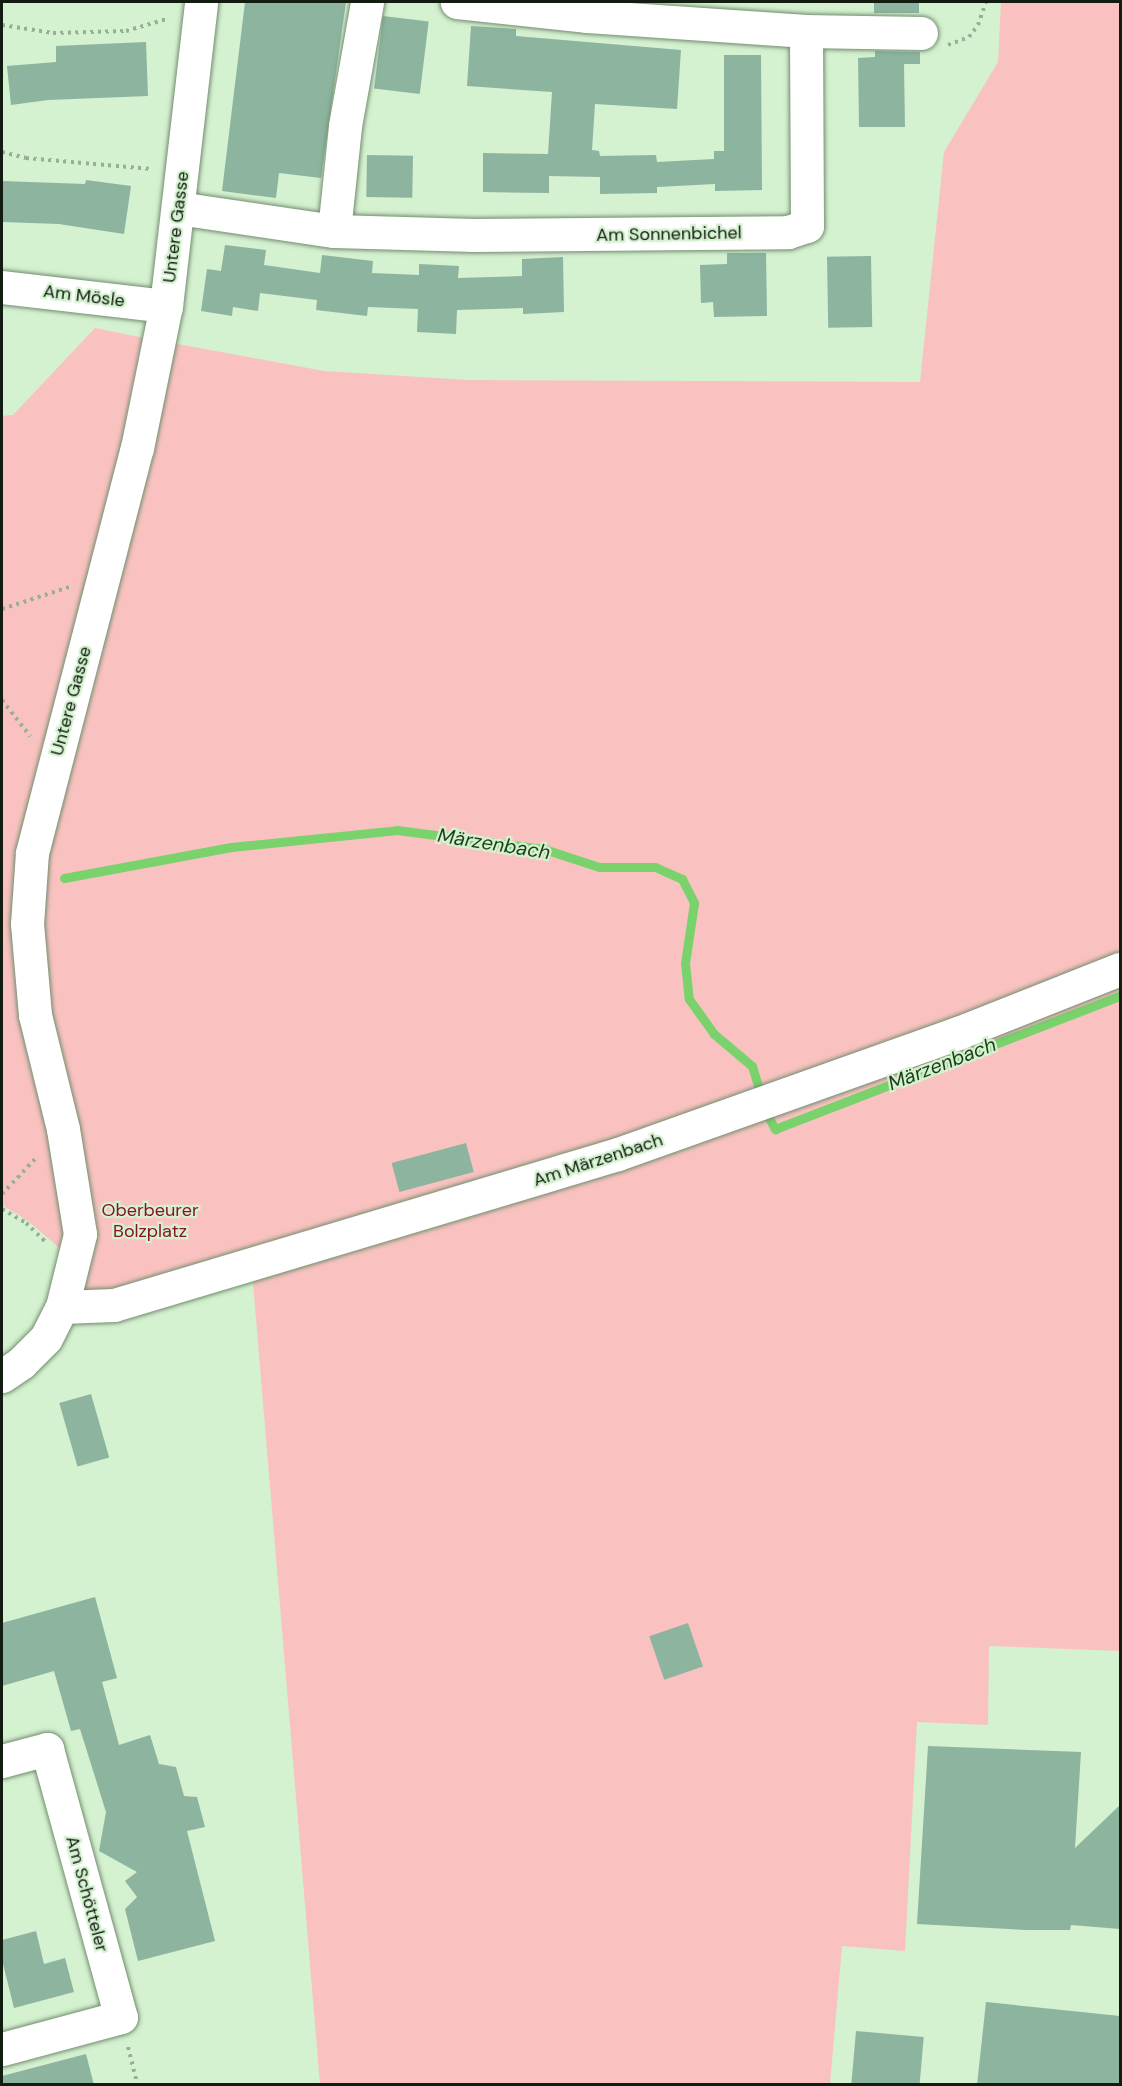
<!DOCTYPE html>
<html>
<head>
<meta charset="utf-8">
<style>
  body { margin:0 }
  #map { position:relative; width:1122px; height:2086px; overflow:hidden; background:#d4f1d0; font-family:"DM Sans",sans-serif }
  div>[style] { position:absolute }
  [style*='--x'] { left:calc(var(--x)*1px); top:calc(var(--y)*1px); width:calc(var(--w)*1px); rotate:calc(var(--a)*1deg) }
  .green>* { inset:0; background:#f9c2c0 }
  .stream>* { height:9px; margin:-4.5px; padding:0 4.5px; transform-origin:4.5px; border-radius:4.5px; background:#79d26c }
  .building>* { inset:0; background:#8cb49f; transform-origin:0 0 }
  .path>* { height:4px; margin-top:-2px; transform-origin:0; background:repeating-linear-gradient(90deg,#98af95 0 3px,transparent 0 7.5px) }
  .roads { filter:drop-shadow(0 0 2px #738d6f) drop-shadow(0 0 2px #738d6f) }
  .minor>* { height:33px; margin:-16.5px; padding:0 16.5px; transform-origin:16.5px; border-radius:16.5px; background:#fff }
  span { translate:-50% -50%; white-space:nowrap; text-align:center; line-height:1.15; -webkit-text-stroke:4.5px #d4f1d0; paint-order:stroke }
  .street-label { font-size:18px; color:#121c10 }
  .park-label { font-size:18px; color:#8c1122 }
  .water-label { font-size:20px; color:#1c3f17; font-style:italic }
  .frame { position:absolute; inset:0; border:3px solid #121c10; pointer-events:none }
</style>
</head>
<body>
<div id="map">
  <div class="green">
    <i style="clip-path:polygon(1001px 2px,1120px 2px,1120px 964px,774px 1093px,71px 1301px,40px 1015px,40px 860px,167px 342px,324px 371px,468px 380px,920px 382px,944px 152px,998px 62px)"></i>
    <i style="clip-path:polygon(95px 328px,149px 339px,22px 854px,69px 1256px,28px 1221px,2px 1205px,2px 416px,13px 415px)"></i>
    <i style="clip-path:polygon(1120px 976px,1120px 1651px,989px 1646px,988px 1725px,917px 1722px,905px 1951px,842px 1946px,830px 2084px,320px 2084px,252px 1271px)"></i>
  </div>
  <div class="stream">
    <i style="--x:64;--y:878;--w:170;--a:-10.5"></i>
    <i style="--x:231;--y:847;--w:167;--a:-5.8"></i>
    <i style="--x:397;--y:830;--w:148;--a:7.4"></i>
    <i style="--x:544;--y:849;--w:58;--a:18.1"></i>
    <i style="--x:599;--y:867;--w:56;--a:0"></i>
    <i style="--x:655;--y:867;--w:30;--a:24"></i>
    <i style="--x:682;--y:879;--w:27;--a:63"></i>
    <i style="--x:694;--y:903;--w:61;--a:98.5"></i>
    <i style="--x:685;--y:963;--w:36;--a:84"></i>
    <i style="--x:689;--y:999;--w:43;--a:54.5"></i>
    <i style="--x:714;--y:1034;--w:50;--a:40.1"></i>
    <i style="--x:752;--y:1066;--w:24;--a:73"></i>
    <i style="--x:769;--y:1118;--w:13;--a:61"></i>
    <i style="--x:775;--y:1129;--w:370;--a:-21.1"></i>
  </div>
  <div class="building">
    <i style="clip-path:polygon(245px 2px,346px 2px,321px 178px,279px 173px,276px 198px,222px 191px)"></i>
    <i style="left:874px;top:2px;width:45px;height:11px"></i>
    <i style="left:383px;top:16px;width:46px;height:73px;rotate:7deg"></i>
    <i style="clip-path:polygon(471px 26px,516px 29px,516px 36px,681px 50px,677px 109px,595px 104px,592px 150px,599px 151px,600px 156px,656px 155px,657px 162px,714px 159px,714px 151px,724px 151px,724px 55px,761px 55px,762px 190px,715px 191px,715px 184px,657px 187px,657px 193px,600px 194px,600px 177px,549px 176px,549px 193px,483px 192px,483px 153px,548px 154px,552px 92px,467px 86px)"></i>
    <i style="clip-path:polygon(146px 42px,148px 96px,48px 100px,11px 105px,7px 66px,56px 62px,56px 46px)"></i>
    <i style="clip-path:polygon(875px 51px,920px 52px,920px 64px,904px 64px,905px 127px,859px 127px,858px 58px,875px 57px)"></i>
    <i style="left:367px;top:155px;width:46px;height:42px;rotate:1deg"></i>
    <i style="clip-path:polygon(86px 180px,131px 186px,124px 234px,59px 224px,2px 222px,2px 181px,85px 184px)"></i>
    <i style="clip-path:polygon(225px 245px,266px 250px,264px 265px,320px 273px,322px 255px,373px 261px,372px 273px,419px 275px,419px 264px,459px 266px,458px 278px,522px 276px,522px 259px,563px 257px,564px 312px,523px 314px,523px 308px,457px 310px,456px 334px,417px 332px,418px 309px,368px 307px,367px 316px,316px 310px,317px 300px,260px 293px,258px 311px,233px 307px,232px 316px,201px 311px,207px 269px,221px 271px)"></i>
    <i style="clip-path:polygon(727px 253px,766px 253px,767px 316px,714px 317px,713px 302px,701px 303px,700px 265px,727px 264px)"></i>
    <i style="left:871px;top:256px;width:71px;height:44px;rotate:89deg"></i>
    <i style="left:466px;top:1143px;width:30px;height:77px;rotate:75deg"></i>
    <i style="left:91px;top:1394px;width:66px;height:33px;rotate:74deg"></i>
    <i style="clip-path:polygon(95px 1597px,117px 1678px,102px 1682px,119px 1745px,150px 1735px,159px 1764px,176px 1767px,184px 1796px,197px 1797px,205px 1827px,187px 1831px,215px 1941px,138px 1961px,125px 1909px,137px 1897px,125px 1881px,137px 1872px,99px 1851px,106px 1812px,80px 1729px,71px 1731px,54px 1671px,2px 1686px,2px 1623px)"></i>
    <i style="left:688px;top:1623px;width:46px;height:41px;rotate:71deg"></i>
    <i style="clip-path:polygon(928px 1746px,1081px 1752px,1075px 1848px,1120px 1805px,1120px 1929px,1071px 1925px,1070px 1930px,1026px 1930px,917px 1924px)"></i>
    <i style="clip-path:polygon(36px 1931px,44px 1964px,65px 1958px,74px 1992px,14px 2008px,2px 1960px,2px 1940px)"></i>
    <i style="clip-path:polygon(986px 2002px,1120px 2016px,1120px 2085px,977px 2085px)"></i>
    <i style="left:856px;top:2031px;width:68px;height:54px;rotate:5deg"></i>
    <i style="clip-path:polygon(86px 2054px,94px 2085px,2px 2085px,2px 2076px)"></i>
  </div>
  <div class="path">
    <i style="--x:2;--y:25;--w:52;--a:8.9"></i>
    <i style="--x:53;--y:33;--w:73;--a:-1.6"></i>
    <i style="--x:126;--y:31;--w:43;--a:-16.3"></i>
    <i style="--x:948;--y:45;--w:22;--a:-21"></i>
    <i style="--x:969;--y:37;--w:15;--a:-53"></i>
    <i style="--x:978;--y:25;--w:24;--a:-71"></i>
    <i style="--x:2;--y:152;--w:25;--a:14"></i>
    <i style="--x:26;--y:158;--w:126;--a:5"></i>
    <i style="--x:2;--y:609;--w:71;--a:-18.2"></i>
    <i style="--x:2;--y:700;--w:46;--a:52.1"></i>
    <i style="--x:2;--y:1194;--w:50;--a:-46.6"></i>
    <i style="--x:2;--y:1209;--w:28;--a:30"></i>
    <i style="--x:26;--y:1223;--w:29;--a:44"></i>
    <i style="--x:128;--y:2047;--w:38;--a:76"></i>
  </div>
  <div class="roads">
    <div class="minor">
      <i style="--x:806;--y:31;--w:115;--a:1"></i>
      <i style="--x:178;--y:208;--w:158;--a:8.4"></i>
      <i style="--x:334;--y:231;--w:140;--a:1.6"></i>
      <i style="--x:474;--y:235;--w:314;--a:-0.5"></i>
      <i style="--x:788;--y:232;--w:20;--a:-18"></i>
      <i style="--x:807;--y:226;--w:195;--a:-90.3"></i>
      <i style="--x:806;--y:31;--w:219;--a:-176.1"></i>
      <i style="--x:588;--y:16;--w:132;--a:-173.9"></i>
      <i style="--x:334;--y:231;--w:106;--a:-84"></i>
      <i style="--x:345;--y:126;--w:126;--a:-79.9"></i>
      <i style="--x:2;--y:287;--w:165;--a:6.6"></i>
      <i style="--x:62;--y:1307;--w:52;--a:-2.2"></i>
      <i style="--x:114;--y:1305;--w:526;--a:-16.68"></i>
      <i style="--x:618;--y:1154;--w:361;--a:-19.6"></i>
      <i style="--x:958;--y:1033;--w:174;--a:-21.6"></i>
      <i style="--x:2;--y:1376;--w:23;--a:-34"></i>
      <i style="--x:21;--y:1363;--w:35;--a:-45"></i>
      <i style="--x:46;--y:1338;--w:35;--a:-63"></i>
      <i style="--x:62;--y:1307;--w:75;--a:-76.1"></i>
      <i style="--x:80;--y:1234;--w:106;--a:-99.2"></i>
      <i style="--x:63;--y:1129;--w:117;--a:-103.8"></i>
      <i style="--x:35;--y:1015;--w:91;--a:-95"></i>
      <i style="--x:27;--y:924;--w:71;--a:-86"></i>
      <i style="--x:32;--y:853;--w:418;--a:-75.5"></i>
      <i style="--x:137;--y:448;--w:145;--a:-78.5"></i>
      <i style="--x:166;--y:306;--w:306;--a:-83.4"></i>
      <i style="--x:2;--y:1761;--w:47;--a:-14.9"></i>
      <i style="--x:47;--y:1749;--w:278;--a:74.6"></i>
      <i style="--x:121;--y:2017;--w:123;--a:164.9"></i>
    </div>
  </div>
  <div class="street-label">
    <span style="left:176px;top:227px;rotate:-83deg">Untere Gasse</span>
    <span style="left:669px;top:234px;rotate:-1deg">Am Sonnenbichel</span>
    <span style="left:84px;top:296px;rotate:7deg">Am Mösle</span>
    <span style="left:71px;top:701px;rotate:-75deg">Untere Gasse</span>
    <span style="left:598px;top:1160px;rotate:-18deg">Am Märzenbach</span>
    <span style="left:87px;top:1894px;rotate:75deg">Am Schötteler</span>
  </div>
  <div class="park-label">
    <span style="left:150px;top:1221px">Oberbeurer<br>Bolzplatz</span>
  </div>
  <div class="water-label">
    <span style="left:494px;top:844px;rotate:9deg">Märzenbach</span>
    <span style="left:942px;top:1064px;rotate:-21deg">Märzenbach</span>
  </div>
  <div class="frame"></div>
</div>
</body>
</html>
